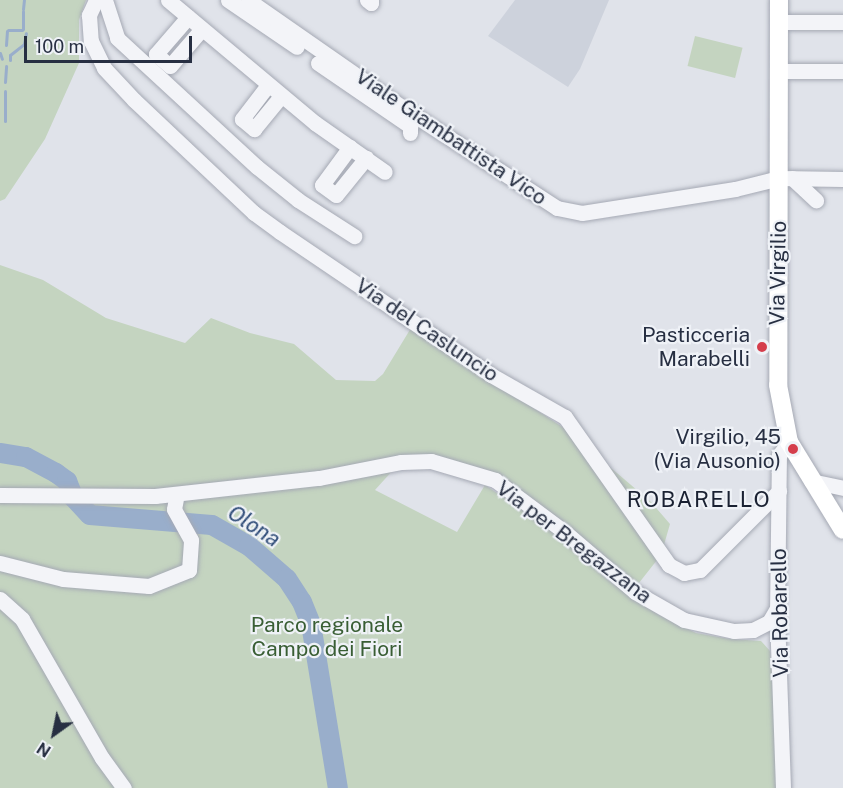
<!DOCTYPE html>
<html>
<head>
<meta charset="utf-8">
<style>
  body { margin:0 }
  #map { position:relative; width:843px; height:788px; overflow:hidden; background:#e0e3ea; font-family:"Public Sans",sans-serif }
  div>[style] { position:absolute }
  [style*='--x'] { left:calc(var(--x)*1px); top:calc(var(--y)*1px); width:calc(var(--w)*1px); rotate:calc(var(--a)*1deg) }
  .built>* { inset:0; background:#cdd2dc }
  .green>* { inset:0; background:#c4d4c0; transform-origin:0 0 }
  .stream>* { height:3px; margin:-1.5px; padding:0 1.5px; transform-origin:1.5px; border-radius:1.5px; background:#99aecb }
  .river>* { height:20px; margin:-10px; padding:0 10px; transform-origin:10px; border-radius:10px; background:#99aecb }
  .roads { filter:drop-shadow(0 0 2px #a5a9b4) drop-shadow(0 0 2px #a5a9b4) }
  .minor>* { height:15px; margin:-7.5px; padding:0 7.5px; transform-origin:7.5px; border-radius:7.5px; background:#f3f4f8 }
  .major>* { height:18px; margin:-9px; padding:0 9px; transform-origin:9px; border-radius:9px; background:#fff }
  .dots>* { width:16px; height:16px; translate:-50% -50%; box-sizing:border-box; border:3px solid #eff2f7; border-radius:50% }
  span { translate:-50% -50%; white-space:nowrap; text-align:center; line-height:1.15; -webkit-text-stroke:4.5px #eff2f7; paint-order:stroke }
  .street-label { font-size:21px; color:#272f42 }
  .poi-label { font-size:21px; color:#272f42 }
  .right { translate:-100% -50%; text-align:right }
  .park-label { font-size:21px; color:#395e34 }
  .neighbourhood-label { font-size:22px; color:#1a2132; letter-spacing:1.5px }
  .water-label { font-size:22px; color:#2f4c78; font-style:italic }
  .north { position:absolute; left:24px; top:704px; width:60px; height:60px; -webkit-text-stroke:4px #eff2f7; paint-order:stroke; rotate:213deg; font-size:16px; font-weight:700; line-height:24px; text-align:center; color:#272f42 }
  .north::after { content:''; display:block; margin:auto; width:21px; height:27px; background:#272f42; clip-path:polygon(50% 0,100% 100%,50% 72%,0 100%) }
  .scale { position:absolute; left:24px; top:36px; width:168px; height:27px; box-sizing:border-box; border:3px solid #272f42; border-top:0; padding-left:8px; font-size:18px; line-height:21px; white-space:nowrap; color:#272f42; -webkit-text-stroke:4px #eff2f7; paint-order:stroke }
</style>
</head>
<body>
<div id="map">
  <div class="built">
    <i style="clip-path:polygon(515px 0,609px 0,580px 69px,568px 87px,488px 36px)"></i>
  </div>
  <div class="green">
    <i style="clip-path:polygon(0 0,86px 0,79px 20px,79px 63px,45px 139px,5px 199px,0 201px)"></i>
    <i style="left:695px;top:36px;width:49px;height:31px;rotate:14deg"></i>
    <i style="clip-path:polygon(0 265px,43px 280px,106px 318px,185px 343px,211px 318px,250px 333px,294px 344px,336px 380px,375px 381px,383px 374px,411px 328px,564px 428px,651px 502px,670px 524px,661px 555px,635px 588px,496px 475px,443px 468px,394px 469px,375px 490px,457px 532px,485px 485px,557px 533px,613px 584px,659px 615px,696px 633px,730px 639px,761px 641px,770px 651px,782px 788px,0 788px)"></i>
  </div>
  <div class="stream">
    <i style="--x:23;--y:9;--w:9;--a:-84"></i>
    <i style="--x:23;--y:29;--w:18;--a:-90"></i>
    <i style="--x:8;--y:30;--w:14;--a:0"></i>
    <i style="--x:6;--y:45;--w:14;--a:-86"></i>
    <i style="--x:0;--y:53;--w:6;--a:72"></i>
    <i style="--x:10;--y:60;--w:5;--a:-90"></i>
    <i style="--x:10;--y:55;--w:18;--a:-38"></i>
    <i style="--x:24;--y:44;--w:11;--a:-80"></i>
    <i style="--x:5;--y:82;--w:16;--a:-86"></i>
    <i style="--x:5;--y:91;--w:30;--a:90"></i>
  </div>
  <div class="river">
    <i style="--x:0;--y:453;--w:26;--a:9"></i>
    <i style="--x:26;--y:457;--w:34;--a:28"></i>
    <i style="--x:56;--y:473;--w:14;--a:36"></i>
    <i style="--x:67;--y:481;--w:18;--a:68"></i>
    <i style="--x:74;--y:498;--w:23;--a:47"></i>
    <i style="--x:90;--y:515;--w:122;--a:4.7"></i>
    <i style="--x:212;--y:525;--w:43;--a:29.6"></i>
    <i style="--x:249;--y:546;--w:50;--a:41"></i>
    <i style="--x:287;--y:579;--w:27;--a:57"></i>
    <i style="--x:302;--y:602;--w:24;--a:68"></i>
    <i style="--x:311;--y:624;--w:166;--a:80.7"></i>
  </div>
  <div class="roads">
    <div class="minor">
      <i style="--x:96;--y:0;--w:17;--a:115"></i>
      <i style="--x:89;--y:15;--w:26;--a:86"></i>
      <i style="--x:91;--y:41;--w:30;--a:64"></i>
      <i style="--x:104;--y:68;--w:44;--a:46.8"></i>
      <i style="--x:134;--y:100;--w:165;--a:43.3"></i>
      <i style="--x:254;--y:213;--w:32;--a:36"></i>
      <i style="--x:280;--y:232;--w:255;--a:34.1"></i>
      <i style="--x:491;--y:375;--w:85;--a:29.6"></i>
      <i style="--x:565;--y:417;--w:181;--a:54.9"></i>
      <i style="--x:669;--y:565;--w:17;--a:28"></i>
      <i style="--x:684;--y:573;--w:16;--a:-11"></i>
      <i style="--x:700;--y:570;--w:112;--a:-45"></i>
      <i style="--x:105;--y:0;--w:40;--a:72"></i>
      <i style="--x:117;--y:38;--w:190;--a:42.7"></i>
      <i style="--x:257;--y:167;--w:53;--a:38.8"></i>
      <i style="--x:298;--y:200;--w:67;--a:32.7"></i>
      <i style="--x:168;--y:0;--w:192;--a:39.9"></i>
      <i style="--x:315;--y:123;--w:85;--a:35"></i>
      <i style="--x:228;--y:0;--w:83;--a:34.3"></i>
      <i style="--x:248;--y:0;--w:188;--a:34.8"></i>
      <i style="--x:402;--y:107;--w:185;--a:33.1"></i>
      <i style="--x:557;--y:208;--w:25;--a:11"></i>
      <i style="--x:582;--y:213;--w:155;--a:-8.9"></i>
      <i style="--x:735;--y:189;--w:45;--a:-14"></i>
      <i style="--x:779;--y:178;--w:64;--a:0.9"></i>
      <i style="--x:367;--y:0;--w:5;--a:37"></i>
      <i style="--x:371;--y:3;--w:3;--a:-90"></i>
      <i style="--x:188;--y:17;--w:49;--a:130.9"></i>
      <i style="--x:156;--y:54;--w:18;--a:41"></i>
      <i style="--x:170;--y:66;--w:48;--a:-49.3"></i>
      <i style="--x:779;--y:22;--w:64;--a:0"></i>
      <i style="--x:318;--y:63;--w:112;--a:34.4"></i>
      <i style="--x:410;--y:126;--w:7;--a:90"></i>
      <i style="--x:779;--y:71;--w:64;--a:0"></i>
      <i style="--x:268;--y:85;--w:43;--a:127.4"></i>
      <i style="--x:242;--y:119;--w:16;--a:40"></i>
      <i style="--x:254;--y:129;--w:43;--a:-50.7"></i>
      <i style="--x:350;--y:147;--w:47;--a:126.4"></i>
      <i style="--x:322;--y:185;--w:17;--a:36"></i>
      <i style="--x:336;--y:195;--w:48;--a:-51"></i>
      <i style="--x:792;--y:178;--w:33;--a:43"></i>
      <i style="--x:811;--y:481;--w:33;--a:12"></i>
      <i style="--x:0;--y:495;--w:155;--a:0.4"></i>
      <i style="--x:155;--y:496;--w:165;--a:-6.3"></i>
      <i style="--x:319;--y:478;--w:84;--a:-11"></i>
      <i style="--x:401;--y:462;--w:30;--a:-2"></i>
      <i style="--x:431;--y:461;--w:67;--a:16.5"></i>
      <i style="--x:495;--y:480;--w:89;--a:36.7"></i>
      <i style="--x:566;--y:533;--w:91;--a:40.5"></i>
      <i style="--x:635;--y:592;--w:56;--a:29.7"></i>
      <i style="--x:684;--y:620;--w:51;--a:12.4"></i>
      <i style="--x:734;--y:631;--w:19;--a:-3"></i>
      <i style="--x:753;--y:630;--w:18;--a:-27"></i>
      <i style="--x:769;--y:622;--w:16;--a:-60"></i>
      <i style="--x:0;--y:563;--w:65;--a:14.3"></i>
      <i style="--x:63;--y:579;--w:86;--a:4.7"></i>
      <i style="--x:149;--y:586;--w:43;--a:-21.8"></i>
      <i style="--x:189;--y:570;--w:30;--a:-86"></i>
      <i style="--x:191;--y:540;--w:35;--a:-119"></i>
      <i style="--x:174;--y:509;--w:15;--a:-79"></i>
      <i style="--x:0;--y:599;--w:30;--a:42"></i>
      <i style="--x:22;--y:619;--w:160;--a:60.1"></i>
      <i style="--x:102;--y:758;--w:37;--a:54"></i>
      <i style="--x:783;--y:788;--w:173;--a:-92"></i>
      <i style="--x:777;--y:615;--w:160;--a:-89.3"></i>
      <i style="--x:779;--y:455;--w:16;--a:-52"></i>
    </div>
    <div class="major">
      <i style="--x:779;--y:0;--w:385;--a:90.1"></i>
      <i style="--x:778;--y:385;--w:58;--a:79.1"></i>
      <i style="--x:789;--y:442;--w:103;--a:58.5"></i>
    </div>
  </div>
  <div class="dots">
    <i style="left:762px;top:347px;background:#d53e4c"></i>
    <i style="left:793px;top:449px;background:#d53e4c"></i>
  </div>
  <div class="street-label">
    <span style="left:451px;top:137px;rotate:34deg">Viale Giambattista Vico</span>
    <span style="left:778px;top:273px;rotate:-89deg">Via Virgilio</span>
    <span style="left:427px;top:330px;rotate:34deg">Via del Casluncio</span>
    <span style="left:574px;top:542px;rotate:37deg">Via per Bregazzana</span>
    <span style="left:780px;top:613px;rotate:-91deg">Via Robarello</span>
  </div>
  <div class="poi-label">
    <span class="right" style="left:750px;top:347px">Pasticceria<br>Marabelli</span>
    <span class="right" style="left:781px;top:449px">Virgilio, 45<br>(Via Ausonio)</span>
  </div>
  <div class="park-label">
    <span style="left:327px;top:637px">Parco regionale<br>Campo dei Fiori</span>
  </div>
  <div class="neighbourhood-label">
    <span style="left:699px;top:500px">ROBARELLO</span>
  </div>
  <div class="water-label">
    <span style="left:254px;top:526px;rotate:33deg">Olona</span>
  </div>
  <div class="north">N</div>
  <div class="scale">100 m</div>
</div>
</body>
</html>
